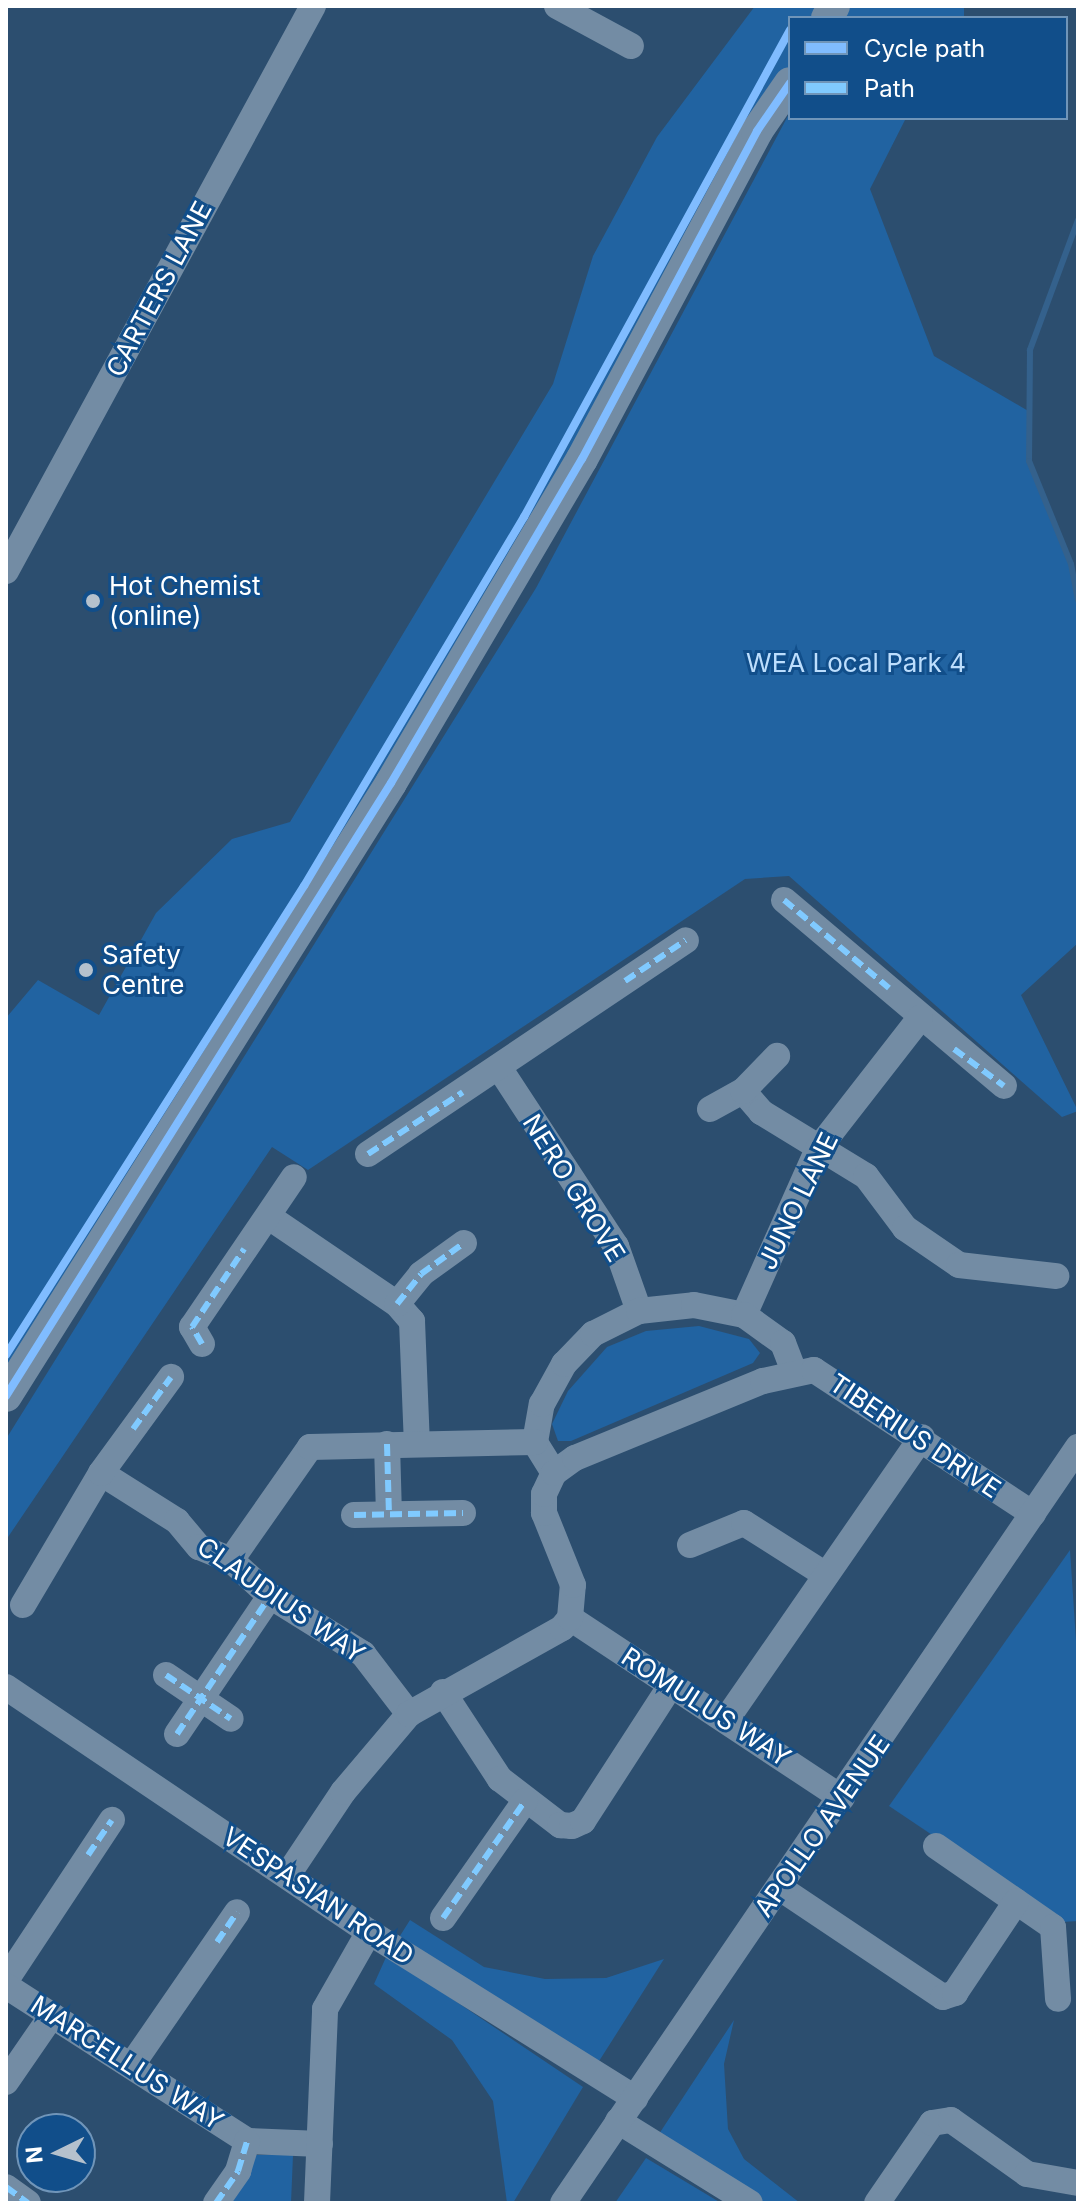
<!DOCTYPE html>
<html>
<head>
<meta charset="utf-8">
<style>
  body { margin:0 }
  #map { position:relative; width:1084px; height:2209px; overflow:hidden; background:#2c4e6f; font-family:Inter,sans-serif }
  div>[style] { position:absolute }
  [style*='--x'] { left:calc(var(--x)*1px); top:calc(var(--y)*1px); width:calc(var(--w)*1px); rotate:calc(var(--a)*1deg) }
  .green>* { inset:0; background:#2163a1; transform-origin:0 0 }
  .stream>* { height:6px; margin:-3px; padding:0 3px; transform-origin:3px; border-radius:3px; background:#34618c }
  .minor>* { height:26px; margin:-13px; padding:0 13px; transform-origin:13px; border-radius:13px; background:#738ca4 }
  .tertiary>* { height:32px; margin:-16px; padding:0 16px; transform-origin:16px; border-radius:16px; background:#738ca4 }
  .quiet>* { height:6px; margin-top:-3px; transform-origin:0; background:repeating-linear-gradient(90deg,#80caff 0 12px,transparent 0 18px) }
  .cycleway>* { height:8px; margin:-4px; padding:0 4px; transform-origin:4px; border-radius:4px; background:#80bcff }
  .dots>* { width:22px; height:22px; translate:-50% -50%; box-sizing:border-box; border:4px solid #114e8a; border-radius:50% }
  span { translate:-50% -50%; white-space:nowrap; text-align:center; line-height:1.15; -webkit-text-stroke:6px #114e8a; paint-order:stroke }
  .street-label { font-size:26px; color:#fff }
  .poi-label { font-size:26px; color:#fff }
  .left { translate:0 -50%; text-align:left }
  .park-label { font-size:26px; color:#bddefd }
  .frame { position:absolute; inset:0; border:8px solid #fff; pointer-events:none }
  .legend { position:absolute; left:788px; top:16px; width:280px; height:104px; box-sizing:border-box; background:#114e8a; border:2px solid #7095b9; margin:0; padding:10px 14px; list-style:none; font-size:24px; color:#fff }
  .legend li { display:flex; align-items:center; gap:16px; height:40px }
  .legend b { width:40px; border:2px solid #7095b9 }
  .north { position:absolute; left:16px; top:2113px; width:80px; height:80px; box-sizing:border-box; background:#114e8a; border:2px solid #7095b9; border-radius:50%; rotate:265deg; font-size:22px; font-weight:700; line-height:32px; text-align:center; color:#fff }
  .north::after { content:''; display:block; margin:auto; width:28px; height:36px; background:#b5c1cd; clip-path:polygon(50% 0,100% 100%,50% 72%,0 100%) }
</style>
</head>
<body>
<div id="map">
  <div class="green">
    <i style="clip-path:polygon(755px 6px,826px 6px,819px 18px,790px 18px,790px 71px,582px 459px,6px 1396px,6px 1355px,27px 1323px,6px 1351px,6px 1018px,38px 980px,99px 1015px,156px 913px,232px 839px,290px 822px,553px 384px,593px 256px,657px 137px)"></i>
    <i style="left:847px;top:6px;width:117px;height:13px"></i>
    <i style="clip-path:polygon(790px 112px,790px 118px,906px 118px,870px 189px,934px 356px,1030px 412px,1029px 461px,1071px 564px,1078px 608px,1078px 943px,1021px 995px,1078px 1111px,1062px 1117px,789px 876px,745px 879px,308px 1170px,272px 1147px,6px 1540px,6px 1439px,536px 588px)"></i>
    <i style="clip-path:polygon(699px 1326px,749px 1339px,760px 1353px,753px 1363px,571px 1441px,558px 1441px,552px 1424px,568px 1391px,607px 1347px,646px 1331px)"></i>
    <i style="clip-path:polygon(1070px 1550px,1078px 1671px,1078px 1921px,1062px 1922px,889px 1806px)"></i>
    <i style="clip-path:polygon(410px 1920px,484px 1967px,545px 1979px,606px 1978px,664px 1959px,594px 2069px,398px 1939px)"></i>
    <i style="clip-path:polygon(387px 1955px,583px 2087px,513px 2203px,507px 2203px,493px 2101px,452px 2040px,374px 1984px)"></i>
    <i style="clip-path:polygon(734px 2020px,724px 2064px,728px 2129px,744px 2159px,800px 2203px,760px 2203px,657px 2137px)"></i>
    <i style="clip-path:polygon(251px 2155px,293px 2155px,291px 2203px,228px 2203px)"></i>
    <i style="clip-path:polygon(646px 2158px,721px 2203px,615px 2203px)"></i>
  </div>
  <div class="stream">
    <i style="--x:1078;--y:220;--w:139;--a:110.3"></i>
    <i style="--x:1030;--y:350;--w:111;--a:90.5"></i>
    <i style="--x:1029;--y:461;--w:111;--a:67.8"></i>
    <i style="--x:1071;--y:564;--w:37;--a:79"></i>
  </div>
  <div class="minor">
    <i style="--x:557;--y:6;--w:84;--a:28.4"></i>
    <i style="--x:6;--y:571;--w:643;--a:-61.48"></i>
    <i style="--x:784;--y:900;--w:288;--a:40.2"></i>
    <i style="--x:500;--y:1069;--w:212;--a:56.8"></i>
    <i style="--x:616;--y:1246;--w:69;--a:70.5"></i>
    <i style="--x:743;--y:1091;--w:28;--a:49"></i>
    <i style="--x:761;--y:1112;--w:123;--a:31.4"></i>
    <i style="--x:866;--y:1176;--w:65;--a:53.1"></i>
    <i style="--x:905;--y:1228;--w:65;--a:34.4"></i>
    <i style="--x:959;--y:1265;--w:98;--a:6.5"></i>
    <i style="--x:710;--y:1109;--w:38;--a:-29"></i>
    <i style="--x:743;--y:1091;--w:49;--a:-45.8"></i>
    <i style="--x:368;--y:1154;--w:383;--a:-33.9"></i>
    <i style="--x:269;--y:1217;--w:155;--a:34.2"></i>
    <i style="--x:397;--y:1304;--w:23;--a:49"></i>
    <i style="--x:412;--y:1321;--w:122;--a:87.7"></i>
    <i style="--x:397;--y:1304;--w:38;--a:-51"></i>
    <i style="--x:421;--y:1274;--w:53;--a:-35.8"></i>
    <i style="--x:744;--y:1315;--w:182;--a:-66"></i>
    <i style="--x:818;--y:1149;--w:166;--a:-52.1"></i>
    <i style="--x:202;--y:1344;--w:20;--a:-120"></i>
    <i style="--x:192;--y:1327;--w:181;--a:-55.8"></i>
    <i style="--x:387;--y:1444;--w:70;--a:88.4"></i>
    <i style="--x:101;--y:1473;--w:90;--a:32.3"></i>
    <i style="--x:177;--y:1521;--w:34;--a:50"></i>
    <i style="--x:199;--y:1547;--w:35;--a:22"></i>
    <i style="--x:231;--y:1560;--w:53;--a:42.7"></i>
    <i style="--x:270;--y:1596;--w:110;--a:31.9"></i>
    <i style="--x:363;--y:1654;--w:76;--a:52.5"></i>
    <i style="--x:554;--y:1473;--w:36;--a:-122"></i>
    <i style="--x:535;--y:1442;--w:39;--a:-80"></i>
    <i style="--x:542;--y:1404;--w:46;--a:-61.2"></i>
    <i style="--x:564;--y:1364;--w:42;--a:-46"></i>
    <i style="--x:593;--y:1334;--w:51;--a:-26.6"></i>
    <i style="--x:639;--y:1311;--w:55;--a:-6.2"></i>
    <i style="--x:694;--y:1305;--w:51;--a:11.3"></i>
    <i style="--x:744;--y:1315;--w:48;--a:35.7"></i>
    <i style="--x:783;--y:1343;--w:31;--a:69"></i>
    <i style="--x:354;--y:1515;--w:109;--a:-1.1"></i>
    <i style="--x:690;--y:1545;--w:58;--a:-22.2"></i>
    <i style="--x:744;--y:1523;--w:97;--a:32.4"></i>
    <i style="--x:231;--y:1560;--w:138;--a:-55"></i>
    <i style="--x:310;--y:1447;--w:225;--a:-1.3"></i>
    <i style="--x:23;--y:1605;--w:153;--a:-59.4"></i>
    <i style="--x:101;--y:1473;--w:119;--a:-53.9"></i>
    <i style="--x:570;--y:1618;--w:326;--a:33.5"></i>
    <i style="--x:166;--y:1675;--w:78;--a:34.1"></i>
    <i style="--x:6;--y:1687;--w:438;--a:34"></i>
    <i style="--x:369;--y:1932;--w:314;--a:32"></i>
    <i style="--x:443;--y:1692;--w:104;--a:56.8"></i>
    <i style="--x:500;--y:1779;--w:76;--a:37.5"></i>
    <i style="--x:560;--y:1825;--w:12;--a:5"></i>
    <i style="--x:572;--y:1826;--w:12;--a:-24"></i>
    <i style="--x:583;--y:1821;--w:162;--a:-57.1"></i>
    <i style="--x:726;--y:1720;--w:344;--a:-55.3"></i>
    <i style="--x:177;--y:1734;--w:166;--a:-56"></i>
    <i style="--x:936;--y:1846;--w:142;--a:34.7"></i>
    <i style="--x:1053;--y:1927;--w:72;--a:86"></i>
    <i style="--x:287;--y:1876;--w:101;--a:-56.3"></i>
    <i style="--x:343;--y:1792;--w:102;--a:-49.8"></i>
    <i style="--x:409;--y:1714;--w:176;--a:-29.3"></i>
    <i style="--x:562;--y:1628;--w:13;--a:-51"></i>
    <i style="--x:570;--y:1618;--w:33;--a:-85"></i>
    <i style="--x:573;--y:1585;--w:78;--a:-111.9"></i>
    <i style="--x:544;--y:1513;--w:19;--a:-90"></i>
    <i style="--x:544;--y:1494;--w:23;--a:-65"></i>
    <i style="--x:554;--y:1473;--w:26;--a:-36"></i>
    <i style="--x:575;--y:1458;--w:203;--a:-22.3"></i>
    <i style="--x:763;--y:1381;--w:52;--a:-12.2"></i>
    <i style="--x:814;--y:1370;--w:262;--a:33.3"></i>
    <i style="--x:780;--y:1888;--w:196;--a:33.8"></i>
    <i style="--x:943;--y:1997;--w:13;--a:-18"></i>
    <i style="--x:955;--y:1993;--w:110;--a:-56.2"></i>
    <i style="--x:443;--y:1918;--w:143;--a:-55"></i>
    <i style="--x:6;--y:1980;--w:192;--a:-56.5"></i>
    <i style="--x:6;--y:1986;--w:287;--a:32.7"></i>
    <i style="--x:247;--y:2141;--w:73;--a:2.4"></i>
    <i style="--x:133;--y:2063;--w:183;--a:-55.4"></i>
    <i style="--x:6;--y:2082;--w:81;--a:-55.5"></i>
    <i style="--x:618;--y:2121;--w:155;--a:31.8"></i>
    <i style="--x:6;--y:2187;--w:27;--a:36"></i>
    <i style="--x:216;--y:2203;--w:39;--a:-55"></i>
    <i style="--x:238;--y:2171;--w:31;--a:-73"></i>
    <i style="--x:317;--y:2203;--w:194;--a:-87.6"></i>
    <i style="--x:325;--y:2009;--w:89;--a:-60.3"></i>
    <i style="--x:563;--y:2203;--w:915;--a:-55.74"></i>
    <i style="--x:877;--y:2203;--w:97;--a:-55.5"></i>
    <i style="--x:932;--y:2123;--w:19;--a:-9"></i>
    <i style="--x:951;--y:2120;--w:93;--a:35.4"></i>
    <i style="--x:1027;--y:2174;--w:52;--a:10"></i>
  </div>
  <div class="tertiary">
    <i style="--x:827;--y:18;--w:14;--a:-60"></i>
    <i style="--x:6;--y:1396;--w:724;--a:-57.87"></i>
    <i style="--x:391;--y:783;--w:376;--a:-59.5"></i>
    <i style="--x:582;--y:459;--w:372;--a:-61.9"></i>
    <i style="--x:757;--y:131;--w:58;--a:-55.5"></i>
  </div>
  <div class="quiet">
    <i style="--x:784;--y:900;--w:137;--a:40"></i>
    <i style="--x:625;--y:981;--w:73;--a:-33.9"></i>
    <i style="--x:954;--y:1049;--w:62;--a:36.5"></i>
    <i style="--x:368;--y:1154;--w:113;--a:-33.1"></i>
    <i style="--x:397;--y:1304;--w:38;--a:-51"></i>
    <i style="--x:421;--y:1274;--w:53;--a:-35.8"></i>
    <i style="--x:202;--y:1344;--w:20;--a:-120"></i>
    <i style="--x:192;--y:1327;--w:94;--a:-56.3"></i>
    <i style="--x:133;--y:1429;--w:64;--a:-53.8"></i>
    <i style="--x:387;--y:1444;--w:70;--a:88.4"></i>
    <i style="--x:354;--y:1515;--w:109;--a:-1.1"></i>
    <i style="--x:166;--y:1675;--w:78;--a:34.1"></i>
    <i style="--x:177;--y:1734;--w:166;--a:-56"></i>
    <i style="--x:88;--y:1855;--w:42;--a:-55.6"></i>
    <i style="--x:443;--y:1918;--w:143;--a:-55"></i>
    <i style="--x:217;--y:1942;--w:36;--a:-56"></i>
    <i style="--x:6;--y:2187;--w:27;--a:36"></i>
    <i style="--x:216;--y:2203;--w:39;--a:-55"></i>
    <i style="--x:238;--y:2171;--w:31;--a:-73"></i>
  </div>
  <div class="cycleway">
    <i style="--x:6;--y:1355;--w:556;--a:-57.57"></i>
    <i style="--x:304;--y:886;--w:430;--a:-59.2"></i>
    <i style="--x:524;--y:517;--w:555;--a:-61.36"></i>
    <i style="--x:6;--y:1396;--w:724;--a:-57.87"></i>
    <i style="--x:391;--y:783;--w:376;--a:-59.5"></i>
    <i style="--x:582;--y:459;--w:372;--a:-61.9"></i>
    <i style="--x:757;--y:131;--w:58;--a:-55.5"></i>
  </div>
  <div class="dots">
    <i style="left:93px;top:601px;background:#b5c1cd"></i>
    <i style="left:86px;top:970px;background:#b5c1cd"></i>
  </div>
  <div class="street-label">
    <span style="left:159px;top:289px;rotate:-62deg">CARTERS LANE</span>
    <span style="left:574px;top:1188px;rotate:58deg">NERO GROVE</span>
    <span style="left:798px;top:1201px;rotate:-64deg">JUNO LANE</span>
    <span style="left:915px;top:1436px;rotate:34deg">TIBERIUS DRIVE</span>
    <span style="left:281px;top:1600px;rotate:35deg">CLAUDIUS WAY</span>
    <span style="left:706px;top:1707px;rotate:33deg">ROMULUS WAY</span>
    <span style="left:822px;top:1826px;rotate:-55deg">APOLLO AVENUE</span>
    <span style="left:318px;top:1896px;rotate:34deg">VESPASIAN ROAD</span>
    <span style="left:127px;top:2063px;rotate:33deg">MARCELLUS WAY</span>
  </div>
  <div class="poi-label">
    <span class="left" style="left:109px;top:601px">Hot Chemist<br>(online)</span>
    <span class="left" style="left:102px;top:970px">Safety<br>Centre</span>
  </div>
  <div class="park-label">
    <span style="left:856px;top:663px">WEA Local Park 4</span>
  </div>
  <div class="frame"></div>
  <ul class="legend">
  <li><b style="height:10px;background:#80bcff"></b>Cycle path</li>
  <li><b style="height:10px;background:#80caff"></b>Path</li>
  </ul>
  <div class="north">N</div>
</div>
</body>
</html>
